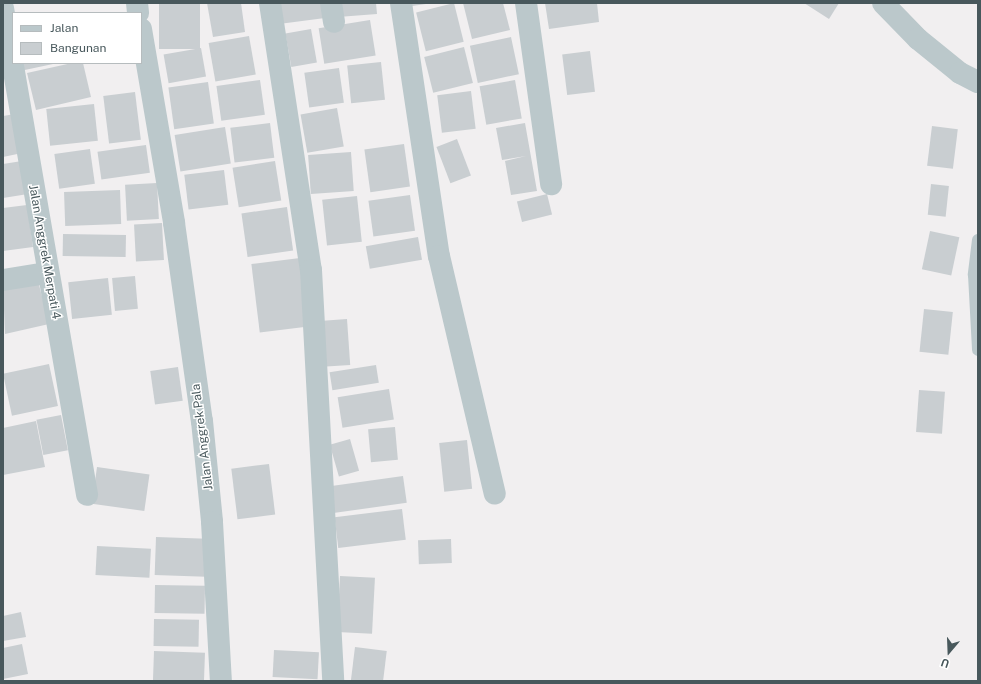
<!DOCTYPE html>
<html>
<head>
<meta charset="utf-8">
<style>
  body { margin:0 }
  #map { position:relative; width:981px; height:684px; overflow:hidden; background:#f1eff0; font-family:"Public Sans",sans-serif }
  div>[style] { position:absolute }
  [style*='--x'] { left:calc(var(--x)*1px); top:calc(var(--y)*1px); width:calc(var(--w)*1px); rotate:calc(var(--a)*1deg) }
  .building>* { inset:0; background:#c9ced1; transform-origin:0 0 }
  .lane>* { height:12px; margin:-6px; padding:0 6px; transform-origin:6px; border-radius:6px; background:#bbc8cb }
  .street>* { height:22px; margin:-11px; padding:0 11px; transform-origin:11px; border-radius:11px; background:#bbc8cb }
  span { translate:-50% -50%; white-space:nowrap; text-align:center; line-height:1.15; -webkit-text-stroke:3px #fff; paint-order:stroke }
  .street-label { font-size:12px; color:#48585c }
  .frame { position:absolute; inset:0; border:4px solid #48585c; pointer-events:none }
  .legend { position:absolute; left:12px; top:12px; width:130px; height:52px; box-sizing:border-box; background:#fff; border:1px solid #b6bcbe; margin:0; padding:5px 7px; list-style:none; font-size:12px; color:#48585c }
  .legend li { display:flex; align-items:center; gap:8px; height:20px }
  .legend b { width:20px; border:1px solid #b6bcbe }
  .north { position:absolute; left:929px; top:632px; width:40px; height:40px; -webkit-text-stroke:3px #fff; paint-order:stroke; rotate:199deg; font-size:11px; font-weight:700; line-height:16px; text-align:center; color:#48585c }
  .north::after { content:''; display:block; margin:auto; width:14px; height:18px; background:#48585c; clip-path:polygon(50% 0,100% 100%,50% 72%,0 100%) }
</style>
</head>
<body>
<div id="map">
  <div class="building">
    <i style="left:159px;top:3px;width:41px;height:46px"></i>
    <i style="clip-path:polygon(207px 3px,241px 3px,245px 32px,213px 37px)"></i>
    <i style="clip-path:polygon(276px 3px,323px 3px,325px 18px,279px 24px)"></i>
    <i style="clip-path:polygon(337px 3px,376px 3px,377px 14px,338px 17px)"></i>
    <i style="clip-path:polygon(411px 3px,426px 3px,426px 4px,412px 6px)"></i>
    <i style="left:454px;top:3px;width:40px;height:39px;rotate:76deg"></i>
    <i style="clip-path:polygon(463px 3px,503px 3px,510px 30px,472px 39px)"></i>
    <i style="clip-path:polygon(545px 3px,597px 3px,599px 22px,549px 29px)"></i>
    <i style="clip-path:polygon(804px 3px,839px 3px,829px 19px)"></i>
    <i style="left:370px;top:20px;width:36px;height:52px;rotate:81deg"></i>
    <i style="left:311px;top:29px;width:34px;height:26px;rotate:80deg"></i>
    <i style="left:249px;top:36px;width:39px;height:41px;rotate:80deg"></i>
    <i style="left:511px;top:37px;width:38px;height:42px;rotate:78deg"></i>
    <i style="left:464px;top:47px;width:37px;height:41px;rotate:76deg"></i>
    <i style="left:201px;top:48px;width:29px;height:38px;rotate:80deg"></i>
    <i style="left:590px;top:51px;width:41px;height:28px;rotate:83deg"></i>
    <i style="left:381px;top:62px;width:38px;height:34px;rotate:84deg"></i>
    <i style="clip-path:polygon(18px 63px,53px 63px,53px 64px,20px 71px)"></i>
    <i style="clip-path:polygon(72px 63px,83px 63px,91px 97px,36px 110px,27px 73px)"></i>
    <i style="left:339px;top:68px;width:35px;height:35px;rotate:82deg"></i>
    <i style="left:260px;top:80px;width:35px;height:44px;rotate:82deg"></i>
    <i style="left:515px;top:80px;width:39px;height:36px;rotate:80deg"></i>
    <i style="left:208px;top:82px;width:42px;height:40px;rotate:82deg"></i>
    <i style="left:471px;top:91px;width:38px;height:34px;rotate:83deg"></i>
    <i style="left:135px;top:92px;width:48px;height:32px;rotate:83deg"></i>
    <i style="left:94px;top:104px;width:37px;height:48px;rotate:84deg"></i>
    <i style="left:337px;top:108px;width:39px;height:37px;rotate:80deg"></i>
    <i style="clip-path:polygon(15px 114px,22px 153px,3px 157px,3px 116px)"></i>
    <i style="left:270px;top:123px;width:35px;height:40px;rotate:83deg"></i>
    <i style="clip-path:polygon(525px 123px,537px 191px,511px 195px,505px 161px,526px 156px,502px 160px,496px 128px)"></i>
    <i style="left:932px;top:126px;width:26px;height:40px;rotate:7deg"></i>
    <i style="left:225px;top:127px;width:37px;height:51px;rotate:81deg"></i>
    <i style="left:457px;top:139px;width:39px;height:22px;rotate:69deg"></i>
    <i style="left:404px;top:144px;width:43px;height:40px;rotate:82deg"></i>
    <i style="left:146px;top:145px;width:28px;height:49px;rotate:82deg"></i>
    <i style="left:90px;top:149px;width:35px;height:36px;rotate:82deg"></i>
    <i style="left:351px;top:152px;width:39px;height:43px;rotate:86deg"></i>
    <i style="clip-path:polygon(22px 161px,28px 194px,3px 198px,3px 164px)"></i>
    <i style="left:275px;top:161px;width:40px;height:43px;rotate:81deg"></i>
    <i style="left:224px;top:170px;width:35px;height:40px;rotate:83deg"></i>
    <i style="left:157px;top:183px;width:36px;height:32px;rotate:87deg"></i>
    <i style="left:931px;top:184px;width:18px;height:31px;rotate:6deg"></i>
    <i style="left:120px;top:190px;width:34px;height:56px;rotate:88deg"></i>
    <i style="left:547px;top:194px;width:21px;height:31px;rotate:76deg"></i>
    <i style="left:410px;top:195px;width:36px;height:42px;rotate:82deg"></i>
    <i style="left:357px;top:196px;width:46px;height:35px;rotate:84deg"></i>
    <i style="clip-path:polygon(27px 205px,33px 247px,3px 251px,3px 208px)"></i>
    <i style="left:287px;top:207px;width:44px;height:46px;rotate:82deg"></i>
    <i style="left:162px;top:223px;width:37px;height:28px;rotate:87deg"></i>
    <i style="left:930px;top:231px;width:30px;height:39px;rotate:12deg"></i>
    <i style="left:63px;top:234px;width:63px;height:22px;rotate:1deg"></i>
    <i style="left:418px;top:237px;width:23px;height:53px;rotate:80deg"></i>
    <i style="left:300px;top:258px;width:69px;height:49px;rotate:83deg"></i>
    <i style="left:135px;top:276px;width:33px;height:23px;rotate:85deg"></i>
    <i style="clip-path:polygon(37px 277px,49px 324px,5px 334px,3px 285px)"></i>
    <i style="left:108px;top:278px;width:37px;height:40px;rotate:84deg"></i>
    <i style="left:924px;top:309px;width:29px;height:43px;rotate:6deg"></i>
    <i style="left:347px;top:319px;width:46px;height:24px;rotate:86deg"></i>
    <i style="left:49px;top:364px;width:43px;height:47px;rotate:78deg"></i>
    <i style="left:376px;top:365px;width:18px;height:47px;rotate:81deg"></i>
    <i style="left:178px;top:367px;width:34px;height:28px;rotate:82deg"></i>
    <i style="left:389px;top:389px;width:31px;height:52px;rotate:81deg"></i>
    <i style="left:919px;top:390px;width:26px;height:42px;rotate:4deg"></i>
    <i style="left:61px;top:415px;width:36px;height:25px;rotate:79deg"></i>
    <i style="clip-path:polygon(36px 421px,45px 467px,3px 475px,3px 428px)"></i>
    <i style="left:395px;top:427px;width:33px;height:27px;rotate:85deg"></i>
    <i style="left:350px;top:439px;width:33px;height:21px;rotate:74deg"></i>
    <i style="left:467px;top:440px;width:49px;height:28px;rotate:84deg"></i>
    <i style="left:269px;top:464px;width:51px;height:38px;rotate:83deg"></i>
    <i style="left:97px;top:467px;width:53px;height:37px;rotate:8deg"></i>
    <i style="left:403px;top:476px;width:27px;height:74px;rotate:82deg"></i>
    <i style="left:402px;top:509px;width:31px;height:68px;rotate:83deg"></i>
    <i style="left:156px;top:537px;width:51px;height:38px;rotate:2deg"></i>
    <i style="left:451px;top:539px;width:24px;height:33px;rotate:88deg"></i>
    <i style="left:97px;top:546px;width:54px;height:29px;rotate:3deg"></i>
    <i style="left:340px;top:576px;width:35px;height:56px;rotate:3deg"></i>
    <i style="left:155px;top:585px;width:50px;height:28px;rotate:1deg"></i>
    <i style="clip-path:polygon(21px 612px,26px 637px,3px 641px,3px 616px)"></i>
    <i style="left:154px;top:619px;width:45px;height:27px;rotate:1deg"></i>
    <i style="clip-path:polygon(22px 644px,28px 674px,3px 679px,3px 648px)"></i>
    <i style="left:355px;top:647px;width:32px;height:34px;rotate:7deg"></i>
    <i style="left:274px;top:650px;width:45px;height:27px;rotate:3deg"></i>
    <i style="left:154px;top:651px;width:51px;height:30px;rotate:2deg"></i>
  </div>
  <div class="lane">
    <i style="--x:978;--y:240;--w:35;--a:97"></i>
    <i style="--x:974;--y:275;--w:75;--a:86.9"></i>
  </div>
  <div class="street">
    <i style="--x:137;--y:3;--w:10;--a:84"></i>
    <i style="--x:270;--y:3;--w:270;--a:81.3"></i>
    <i style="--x:311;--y:270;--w:412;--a:86.9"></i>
    <i style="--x:331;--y:3;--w:19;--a:81"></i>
    <i style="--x:401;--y:3;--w:256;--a:81.5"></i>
    <i style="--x:439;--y:256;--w:244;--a:76.8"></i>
    <i style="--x:526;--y:3;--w:183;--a:82.1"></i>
    <i style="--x:883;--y:3;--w:50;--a:45.8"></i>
    <i style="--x:918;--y:39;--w:54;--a:39"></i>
    <i style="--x:960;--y:73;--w:20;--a:27"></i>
    <i style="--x:3;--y:8;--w:494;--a:80.2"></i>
    <i style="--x:141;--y:29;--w:197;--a:80.3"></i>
    <i style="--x:174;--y:223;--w:200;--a:82"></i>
    <i style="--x:202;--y:421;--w:101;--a:84.3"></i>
    <i style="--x:212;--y:522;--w:159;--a:86.8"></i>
    <i style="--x:3;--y:280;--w:45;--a:-9"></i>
  </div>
  <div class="street-label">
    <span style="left:44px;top:252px;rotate:80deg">Jalan Anggrek Merpati 4</span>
    <span style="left:203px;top:437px;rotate:-97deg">Jalan Anggrek Pala</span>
  </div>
  <div class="frame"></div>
  <ul class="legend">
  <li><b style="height:5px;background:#bbc8cb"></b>Jalan</li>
  <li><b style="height:11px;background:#c9ced1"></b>Bangunan</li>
  </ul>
  <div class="north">U</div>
</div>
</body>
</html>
